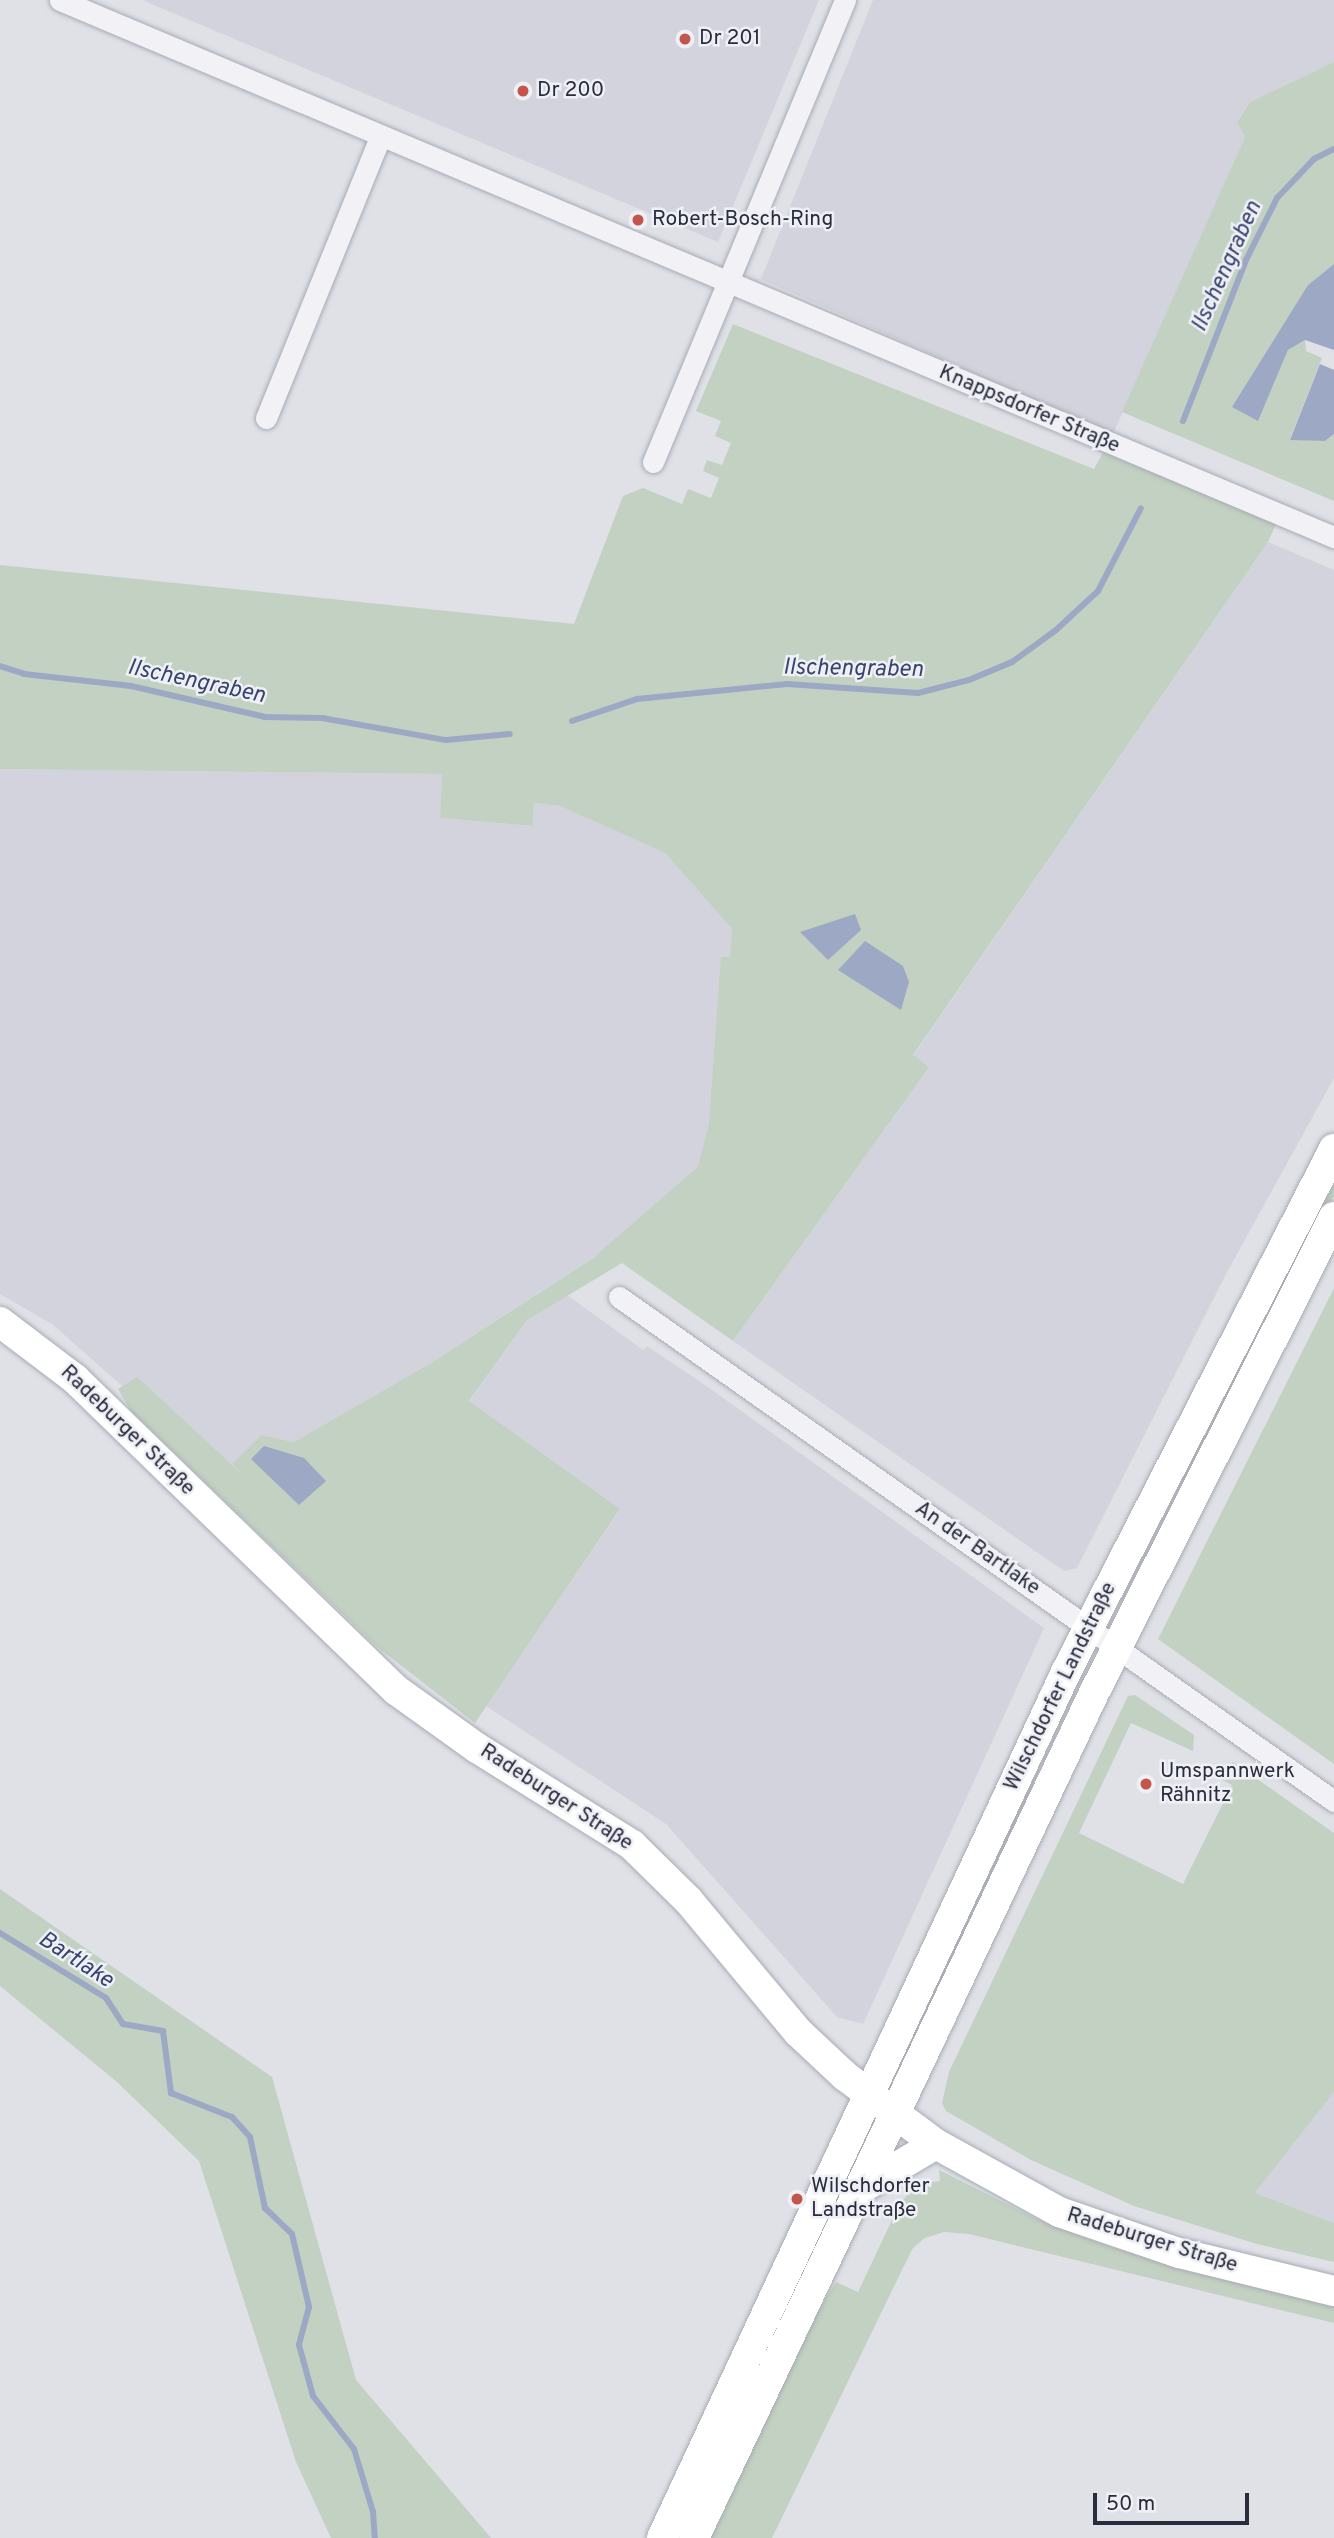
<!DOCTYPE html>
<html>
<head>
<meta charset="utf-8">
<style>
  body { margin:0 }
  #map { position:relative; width:1334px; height:2538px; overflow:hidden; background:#dfe1e7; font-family:Overpass,sans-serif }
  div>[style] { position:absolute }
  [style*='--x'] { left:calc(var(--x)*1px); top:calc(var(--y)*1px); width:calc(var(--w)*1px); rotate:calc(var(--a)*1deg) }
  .built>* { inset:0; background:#d2d3dc }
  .green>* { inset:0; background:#c2d1c1 }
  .water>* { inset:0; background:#9da8c5 }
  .stream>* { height:6px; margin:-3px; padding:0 3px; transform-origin:3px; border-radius:3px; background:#9da8c5 }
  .roads { filter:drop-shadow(0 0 2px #a8abb4) drop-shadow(0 0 2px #a8abb4) }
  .minor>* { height:21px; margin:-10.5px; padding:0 10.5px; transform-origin:10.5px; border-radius:10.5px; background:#f2f2f6 }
  .secondary>* { height:30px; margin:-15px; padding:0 15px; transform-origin:15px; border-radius:15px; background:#fff }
  .dots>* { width:19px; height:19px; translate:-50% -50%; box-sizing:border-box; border:4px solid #eff0f5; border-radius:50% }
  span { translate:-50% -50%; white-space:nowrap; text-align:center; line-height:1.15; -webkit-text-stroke:5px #eff0f5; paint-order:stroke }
  .poi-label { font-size:21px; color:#292c3d }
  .left { translate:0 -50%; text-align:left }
  .street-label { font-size:21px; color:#292c3d }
  .water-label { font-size:23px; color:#37446e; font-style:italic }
  .scale { position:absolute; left:1093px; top:2493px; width:156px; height:32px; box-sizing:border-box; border:4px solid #292c3d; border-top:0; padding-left:9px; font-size:21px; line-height:24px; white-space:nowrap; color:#292c3d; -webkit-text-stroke:5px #eff0f5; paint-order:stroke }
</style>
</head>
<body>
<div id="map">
  <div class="built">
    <i style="clip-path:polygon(142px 0,819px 0,718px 242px)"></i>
    <i style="clip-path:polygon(873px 0,1334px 0,1334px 62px,1250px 102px,1237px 121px,1245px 137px,1113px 434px,761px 279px)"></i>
    <i style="clip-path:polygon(1268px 542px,1334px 570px,1334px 1078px,1226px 1274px,1077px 1568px,1064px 1571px,733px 1341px,929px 1067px,913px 1056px)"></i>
    <i style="clip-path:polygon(0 769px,442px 774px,440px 818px,533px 826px,534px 803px,560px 806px,665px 853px,732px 929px,718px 1176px,431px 1363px,294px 1442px,261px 1435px,222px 1474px,52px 1324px,0 1294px)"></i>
    <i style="clip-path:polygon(567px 1295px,643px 1350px,647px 1346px,705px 1385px,1044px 1628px,863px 2024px,837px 2017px,666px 1824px,486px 1706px,620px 1510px,469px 1402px,527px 1320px)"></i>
    <i style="clip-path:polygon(1334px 2092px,1334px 2223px,1255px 2193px)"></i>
  </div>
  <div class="green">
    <i style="clip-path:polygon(1334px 62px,1334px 264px,1308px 285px,1258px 420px,1288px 350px,1305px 340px,1306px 351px,1322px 358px,1290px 439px,1325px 441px,1334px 434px,1334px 501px,1122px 412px,1245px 137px,1237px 122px,1250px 102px)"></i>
    <i style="clip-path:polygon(733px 324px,1094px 469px,1113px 434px,1284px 506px,1268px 542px,913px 1055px,929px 1067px,733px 1341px,622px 1263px,527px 1320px,469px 1401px,620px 1509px,475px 1723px,376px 1646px,131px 1411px,118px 1389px,137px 1377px,243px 1475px,232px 1464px,261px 1435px,294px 1442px,431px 1363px,593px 1258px,698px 1167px,709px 1124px,721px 957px,730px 957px,732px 929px,665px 853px,560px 806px,534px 803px,533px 826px,440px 818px,442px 774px,0 769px,0 565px,574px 624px,623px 496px,643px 488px,682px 504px,688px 489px,711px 498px,719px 478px,703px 471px,707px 460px,722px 465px,731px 443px,715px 436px,721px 421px,696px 411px)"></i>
    <i style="clip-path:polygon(1334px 1175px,1334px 1196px,1279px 1301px,1269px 1296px)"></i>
    <i style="clip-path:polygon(1334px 1288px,1334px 1764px,1158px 1639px)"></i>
    <i style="clip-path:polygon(1263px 1308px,1273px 1313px,1136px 1591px,1130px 1588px,1180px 1488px,1186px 1461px)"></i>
    <i style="clip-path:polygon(1076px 1681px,1078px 1685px,1034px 1776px,1032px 1794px,914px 2049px,909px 2046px)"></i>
    <i style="clip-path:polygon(1135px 1695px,1194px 1735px,1193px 1751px,1131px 1723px,1079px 1833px,1183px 1884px,1232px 1785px,1209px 1773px,1233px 1762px,1334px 1833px,1334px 2092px,1255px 2193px,1334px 2223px,1334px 2262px,1257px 2244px,1134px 2206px,1031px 2160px,946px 2111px,942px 2103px,949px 2072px,1128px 1696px)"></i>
    <i style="clip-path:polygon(0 1889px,272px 2077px,356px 2380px,491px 2538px,331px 2538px,296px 2462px,199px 2161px,116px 2081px,0 1986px)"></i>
    <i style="clip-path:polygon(939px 2170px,1039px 2220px,1111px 2247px,1334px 2302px,1334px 2323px,969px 2234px,944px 2232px,925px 2238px,913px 2248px,901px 2272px,772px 2538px,707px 2538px,798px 2343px,836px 2282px,858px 2292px,900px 2203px,917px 2185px,940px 2181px)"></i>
  </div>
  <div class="water">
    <i style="clip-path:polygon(1334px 264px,1334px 350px,1305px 340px,1288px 350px,1258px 421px,1232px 407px,1308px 285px)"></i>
    <i style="clip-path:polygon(1320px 364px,1334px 370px,1334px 434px,1325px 441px,1290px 440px)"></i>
    <i style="clip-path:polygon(855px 914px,861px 930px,828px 960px,800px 932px)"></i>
    <i style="clip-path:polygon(865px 941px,903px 966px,909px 982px,901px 1010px,838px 970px)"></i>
    <i style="clip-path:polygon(264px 1446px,304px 1458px,326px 1481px,299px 1505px,251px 1459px)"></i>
  </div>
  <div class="stream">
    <i style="--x:1183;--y:421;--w:173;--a:-68.6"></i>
    <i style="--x:1246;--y:260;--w:69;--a:-63.4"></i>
    <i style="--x:1277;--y:198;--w:54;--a:-46.5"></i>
    <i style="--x:1314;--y:159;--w:22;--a:-27"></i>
    <i style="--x:0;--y:666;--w:25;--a:18"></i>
    <i style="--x:24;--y:674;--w:108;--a:6.4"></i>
    <i style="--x:131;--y:686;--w:138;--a:13"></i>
    <i style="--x:265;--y:717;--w:57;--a:1"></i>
    <i style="--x:322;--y:718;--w:126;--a:10.1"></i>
    <i style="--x:446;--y:740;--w:64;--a:-5.4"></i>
    <i style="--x:572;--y:721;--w:69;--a:-18.7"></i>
    <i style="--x:637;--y:699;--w:151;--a:-5.7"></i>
    <i style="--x:787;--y:684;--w:131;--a:3.9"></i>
    <i style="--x:918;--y:693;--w:53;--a:-14.3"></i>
    <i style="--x:969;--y:680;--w:47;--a:-22.7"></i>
    <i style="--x:1012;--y:662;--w:54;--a:-36"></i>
    <i style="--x:1056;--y:630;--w:57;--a:-42.9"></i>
    <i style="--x:1098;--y:591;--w:93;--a:-62.6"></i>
    <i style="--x:0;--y:1933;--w:124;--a:31.5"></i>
    <i style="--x:106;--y:1998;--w:31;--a:57"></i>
    <i style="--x:123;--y:2024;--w:41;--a:9.9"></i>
    <i style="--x:163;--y:2031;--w:63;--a:82.6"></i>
    <i style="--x:171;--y:2093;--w:66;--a:21.5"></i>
    <i style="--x:232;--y:2117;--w:27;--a:48"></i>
    <i style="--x:250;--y:2137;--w:73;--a:78.1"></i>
    <i style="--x:265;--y:2208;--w:37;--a:44"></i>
    <i style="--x:292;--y:2234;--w:75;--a:76.9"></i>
    <i style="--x:309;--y:2307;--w:39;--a:105"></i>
    <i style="--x:299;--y:2345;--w:53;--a:74.6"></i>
    <i style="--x:313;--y:2396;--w:67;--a:52.3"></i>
    <i style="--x:354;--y:2449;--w:66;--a:73.2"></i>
    <i style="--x:373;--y:2512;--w:26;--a:86"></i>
  </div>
  <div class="roads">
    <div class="minor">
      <i style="--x:60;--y:0;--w:1383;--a:22.86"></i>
      <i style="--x:266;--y:418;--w:303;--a:-67.9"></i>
      <i style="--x:653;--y:462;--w:500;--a:-67.43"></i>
      <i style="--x:619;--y:1297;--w:875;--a:35.18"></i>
    </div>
    <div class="secondary">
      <i style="--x:0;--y:1322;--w:94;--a:37.2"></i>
      <i style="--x:75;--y:1379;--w:447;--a:44.1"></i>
      <i style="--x:396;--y:1690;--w:100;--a:35.6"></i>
      <i style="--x:477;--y:1748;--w:183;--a:32"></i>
      <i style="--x:632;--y:1845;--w:78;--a:44.5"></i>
      <i style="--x:688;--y:1900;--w:172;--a:50.2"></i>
      <i style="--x:798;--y:2032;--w:64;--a:43.1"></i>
      <i style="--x:845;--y:2076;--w:114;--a:36.8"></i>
      <i style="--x:936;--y:2144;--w:141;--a:28.9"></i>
      <i style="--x:1059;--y:2212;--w:127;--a:18.9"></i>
      <i style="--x:1179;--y:2253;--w:160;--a:13.8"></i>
      <i style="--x:860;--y:2189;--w:88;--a:-30.6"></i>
      <i style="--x:662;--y:2538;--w:956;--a:-64.99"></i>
      <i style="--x:1066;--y:1672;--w:588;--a:-62.87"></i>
      <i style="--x:694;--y:2538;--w:937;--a:-64.67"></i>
      <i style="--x:1095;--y:1691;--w:531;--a:-63.24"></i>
    </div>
  </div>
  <div class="dots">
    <i style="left:685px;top:39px;background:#c3554d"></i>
    <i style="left:523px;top:91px;background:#c3554d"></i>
    <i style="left:638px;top:220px;background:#c3554d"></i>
    <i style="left:1146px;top:1784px;background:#c3554d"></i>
    <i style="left:797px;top:2199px;background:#c3554d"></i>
  </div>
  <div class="poi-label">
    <span class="left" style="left:699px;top:39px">Dr 201</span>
    <span class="left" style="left:537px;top:91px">Dr 200</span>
    <span class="left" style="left:652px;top:220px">Robert-Bosch-Ring</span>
    <span class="left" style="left:1160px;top:1784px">Umspannwerk<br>Rähnitz</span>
    <span class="left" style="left:811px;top:2199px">Wilschdorfer<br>Landstraße</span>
  </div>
  <div class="street-label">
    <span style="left:1029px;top:410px;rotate:23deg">Knappsdorfer Straße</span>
    <span style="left:127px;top:1431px;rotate:44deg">Radeburger Straße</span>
    <span style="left:977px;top:1549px;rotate:35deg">An der Bartlake</span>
    <span style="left:1061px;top:1687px;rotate:-64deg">Wilschdorfer Landstraße</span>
    <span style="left:556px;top:1798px;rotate:33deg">Radeburger Straße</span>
    <span style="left:1152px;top:2241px;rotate:17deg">Radeburger Straße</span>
  </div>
  <div class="water-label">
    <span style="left:1228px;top:267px;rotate:-66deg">Ilschengraben</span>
    <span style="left:853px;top:670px;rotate:1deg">Ilschengraben</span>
    <span style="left:196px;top:683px;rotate:12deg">Ilschengraben</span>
    <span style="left:75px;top:1961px;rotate:33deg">Bartlake</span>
  </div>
  <div class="scale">50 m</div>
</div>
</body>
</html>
